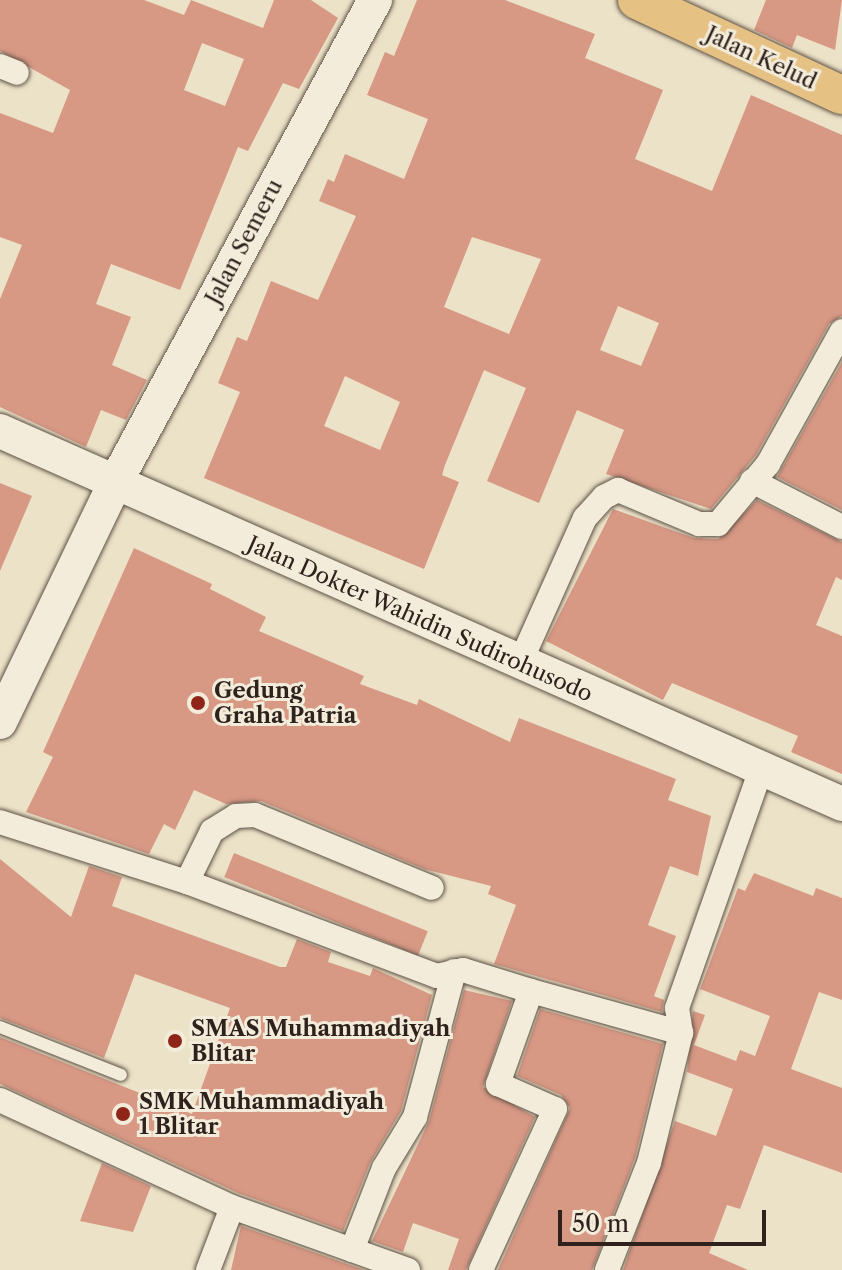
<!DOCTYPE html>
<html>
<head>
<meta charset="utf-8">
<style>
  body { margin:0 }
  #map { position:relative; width:842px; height:1270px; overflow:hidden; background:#ece2c7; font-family:"Libre Caslon Text",serif }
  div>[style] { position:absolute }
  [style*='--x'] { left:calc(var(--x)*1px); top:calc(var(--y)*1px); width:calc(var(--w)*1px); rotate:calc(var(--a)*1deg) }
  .building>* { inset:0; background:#d79884; transform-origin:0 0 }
  .roads { filter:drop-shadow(0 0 2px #5e5146) drop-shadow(0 0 2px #5e5146) }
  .lane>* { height:12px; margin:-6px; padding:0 6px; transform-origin:6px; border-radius:6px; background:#f3ecdb }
  .street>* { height:24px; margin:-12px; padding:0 12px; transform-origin:12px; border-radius:12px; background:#f3ecdb }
  .secondary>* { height:34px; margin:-17px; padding:0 17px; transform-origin:17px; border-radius:17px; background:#f3ecdb }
  .primary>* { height:38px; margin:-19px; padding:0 19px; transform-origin:19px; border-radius:19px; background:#e6c184 }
  .dots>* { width:22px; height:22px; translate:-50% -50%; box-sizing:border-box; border:4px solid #f3ecdb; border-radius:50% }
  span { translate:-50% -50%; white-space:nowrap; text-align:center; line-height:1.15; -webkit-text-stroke:6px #f3ecdb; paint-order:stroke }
  .street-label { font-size:22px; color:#2f211b }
  .poi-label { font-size:22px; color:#2f211b; font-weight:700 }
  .left { translate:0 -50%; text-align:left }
  .scale { position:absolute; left:558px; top:1210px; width:208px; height:36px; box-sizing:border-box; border:4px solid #2f211b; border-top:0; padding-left:10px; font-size:24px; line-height:28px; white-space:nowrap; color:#2f211b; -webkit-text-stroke:6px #f3ecdb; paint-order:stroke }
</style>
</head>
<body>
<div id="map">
  <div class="building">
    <i style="clip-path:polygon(evenodd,0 0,144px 0,184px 15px,191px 0,263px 28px,274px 0,311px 0,338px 18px,299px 89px,283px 83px,248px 151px,238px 147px,180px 290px,111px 264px,96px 304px,131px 317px,112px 365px,147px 380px,126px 420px,101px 410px,86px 447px,0 407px,0 299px,22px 245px,0 237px,0 113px,53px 133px,70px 90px,0 51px,0 0,202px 43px,244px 59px,225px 106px,184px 90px,202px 43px)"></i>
    <i style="clip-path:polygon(evenodd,417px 0,505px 0,595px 34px,585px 58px,663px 90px,635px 159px,712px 191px,751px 95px,842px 135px,842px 316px,829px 324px,756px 455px,711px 509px,606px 474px,624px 430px,577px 410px,539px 503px,487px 481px,526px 388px,484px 370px,445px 465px,442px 475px,459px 482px,424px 569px,204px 478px,240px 392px,218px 383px,237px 337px,247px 341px,271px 281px,318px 300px,356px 216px,319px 201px,328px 179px,334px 182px,345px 154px,404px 179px,428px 119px,367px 95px,385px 52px,394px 56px,417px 0,472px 237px,541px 259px,509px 334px,444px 307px,472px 237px,417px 0,618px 306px,659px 323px,641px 366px,600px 350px,618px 306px,417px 0,345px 376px,400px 402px,380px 450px,324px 426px,345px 376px)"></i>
    <i style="clip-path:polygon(766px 0,842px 0,835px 50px,797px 35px,792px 48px,754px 30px)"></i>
    <i style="clip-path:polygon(842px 362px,842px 510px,777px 477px)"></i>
    <i style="clip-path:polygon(0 483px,32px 496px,0 571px)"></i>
    <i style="clip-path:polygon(757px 500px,842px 542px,842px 580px,836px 577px,816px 625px,842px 636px,842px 774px,791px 752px,798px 736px,672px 683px,663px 700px,546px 641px,613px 509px,694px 538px,718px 539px)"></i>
    <i style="clip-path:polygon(134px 548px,212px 584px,210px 589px,266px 617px,259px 631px,364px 676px,360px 684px,417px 705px,419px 699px,510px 742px,519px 718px,676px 779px,668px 800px,711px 816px,698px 876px,670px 866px,648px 925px,676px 936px,654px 996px,664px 1000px,662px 1012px,494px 964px,516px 905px,488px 894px,491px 886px,424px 869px,261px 801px,226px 804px,194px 790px,175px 830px,164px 824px,149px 854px,26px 812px,53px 757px,43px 752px)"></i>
    <i style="left:234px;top:853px;width:209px;height:26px;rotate:22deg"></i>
    <i style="clip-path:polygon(0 859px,71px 917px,89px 866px,122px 877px,112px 906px,280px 967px,286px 967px,297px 939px,331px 952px,328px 962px,370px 976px,373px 968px,432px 995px,401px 1111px,370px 1163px,343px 1231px,238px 1193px,0 1084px,0 1037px,192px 1114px,230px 1008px,135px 974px,104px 1058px,0 1018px)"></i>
    <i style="clip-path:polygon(754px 873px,813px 896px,816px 888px,842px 898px,842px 1000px,819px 992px,791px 1069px,842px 1088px,842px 1173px,764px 1145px,740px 1209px,727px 1205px,709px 1253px,748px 1270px,623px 1270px,675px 1121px,716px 1136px,733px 1089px,687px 1072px,693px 1011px,705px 1015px,694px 1045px,736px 1061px,740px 1050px,755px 1056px,770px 1016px,700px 989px,738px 888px,745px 891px)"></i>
    <i style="clip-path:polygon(464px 990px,512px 1001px,483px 1087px,535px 1117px,466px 1270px,448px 1270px,459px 1239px,413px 1223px,403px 1252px,372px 1241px,429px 1121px)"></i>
    <i style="clip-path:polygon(540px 1009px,663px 1044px,635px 1158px,592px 1270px,498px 1270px,570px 1108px,561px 1095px,517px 1076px)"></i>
    <i style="clip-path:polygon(102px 1163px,151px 1186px,133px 1232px,80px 1221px)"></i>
    <i style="clip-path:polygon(241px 1226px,347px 1264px,364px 1270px,231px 1270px)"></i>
  </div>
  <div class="roads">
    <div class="lane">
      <i style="--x:0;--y:1027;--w:130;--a:21.6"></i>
    </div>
    <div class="street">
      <i style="--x:0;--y:66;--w:18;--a:22"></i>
      <i style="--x:752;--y:481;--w:101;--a:27.1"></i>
      <i style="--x:520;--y:663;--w:159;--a:-65.9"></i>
      <i style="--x:585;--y:518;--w:28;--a:-48"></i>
      <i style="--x:604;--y:497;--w:16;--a:-27"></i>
      <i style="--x:618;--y:490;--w:88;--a:22.8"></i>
      <i style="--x:699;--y:524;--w:19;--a:0"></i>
      <i style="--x:718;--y:524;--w:78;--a:-50.2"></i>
      <i style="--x:768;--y:464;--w:152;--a:-60.9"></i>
      <i style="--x:0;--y:822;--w:196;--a:17.8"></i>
      <i style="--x:187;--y:882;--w:267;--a:20.6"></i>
      <i style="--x:437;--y:976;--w:27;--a:-13"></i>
      <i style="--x:463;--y:970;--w:71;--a:17.2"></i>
      <i style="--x:531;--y:991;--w:99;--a:109.5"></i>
      <i style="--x:498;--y:1084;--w:62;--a:23.7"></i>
      <i style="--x:555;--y:1109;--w:177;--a:114.7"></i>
      <i style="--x:187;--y:882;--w:57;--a:-63.9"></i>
      <i style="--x:212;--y:831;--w:28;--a:-32"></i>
      <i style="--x:236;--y:816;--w:19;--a:-3"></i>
      <i style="--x:255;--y:815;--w:191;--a:22.4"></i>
      <i style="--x:531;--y:991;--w:156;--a:15.6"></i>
      <i style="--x:0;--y:1100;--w:255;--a:24.8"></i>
      <i style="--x:232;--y:1207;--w:187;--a:19.7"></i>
      <i style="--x:352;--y:1250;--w:88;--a:-68.7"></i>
      <i style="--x:384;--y:1168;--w:60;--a:-58.7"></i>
      <i style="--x:415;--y:1117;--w:151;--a:-75"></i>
      <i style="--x:208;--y:1270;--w:67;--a:-69.1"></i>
      <i style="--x:607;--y:1270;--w:115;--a:-68.6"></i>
      <i style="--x:649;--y:1163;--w:134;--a:-76.2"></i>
      <i style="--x:681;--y:1033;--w:25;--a:-99"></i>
      <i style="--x:677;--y:1008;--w:253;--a:-70.6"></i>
    </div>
    <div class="secondary">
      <i style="--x:0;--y:431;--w:921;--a:23.89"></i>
      <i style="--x:0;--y:722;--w:263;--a:-64.3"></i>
      <i style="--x:114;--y:485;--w:551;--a:-61.71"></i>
    </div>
    <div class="primary">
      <i style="--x:637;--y:0;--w:226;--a:24.9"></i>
    </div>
  </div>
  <div class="dots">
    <i style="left:198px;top:703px;background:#8f2418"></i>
    <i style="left:175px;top:1041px;background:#8f2418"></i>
    <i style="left:123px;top:1114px;background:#8f2418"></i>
  </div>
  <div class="street-label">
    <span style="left:761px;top:58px;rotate:25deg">Jalan Kelud</span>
    <span style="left:244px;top:242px;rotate:-62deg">Jalan Semeru</span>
    <span style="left:420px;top:619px;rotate:24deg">Jalan Dokter Wahidin Sudirohusodo</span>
  </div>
  <div class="poi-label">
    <span class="left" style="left:214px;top:703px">Gedung<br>Graha Patria</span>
    <span class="left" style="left:191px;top:1041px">SMAS Muhammadiyah<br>Blitar</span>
    <span class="left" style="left:139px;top:1114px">SMK Muhammadiyah<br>1 Blitar</span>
  </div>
  <div class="scale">50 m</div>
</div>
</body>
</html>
